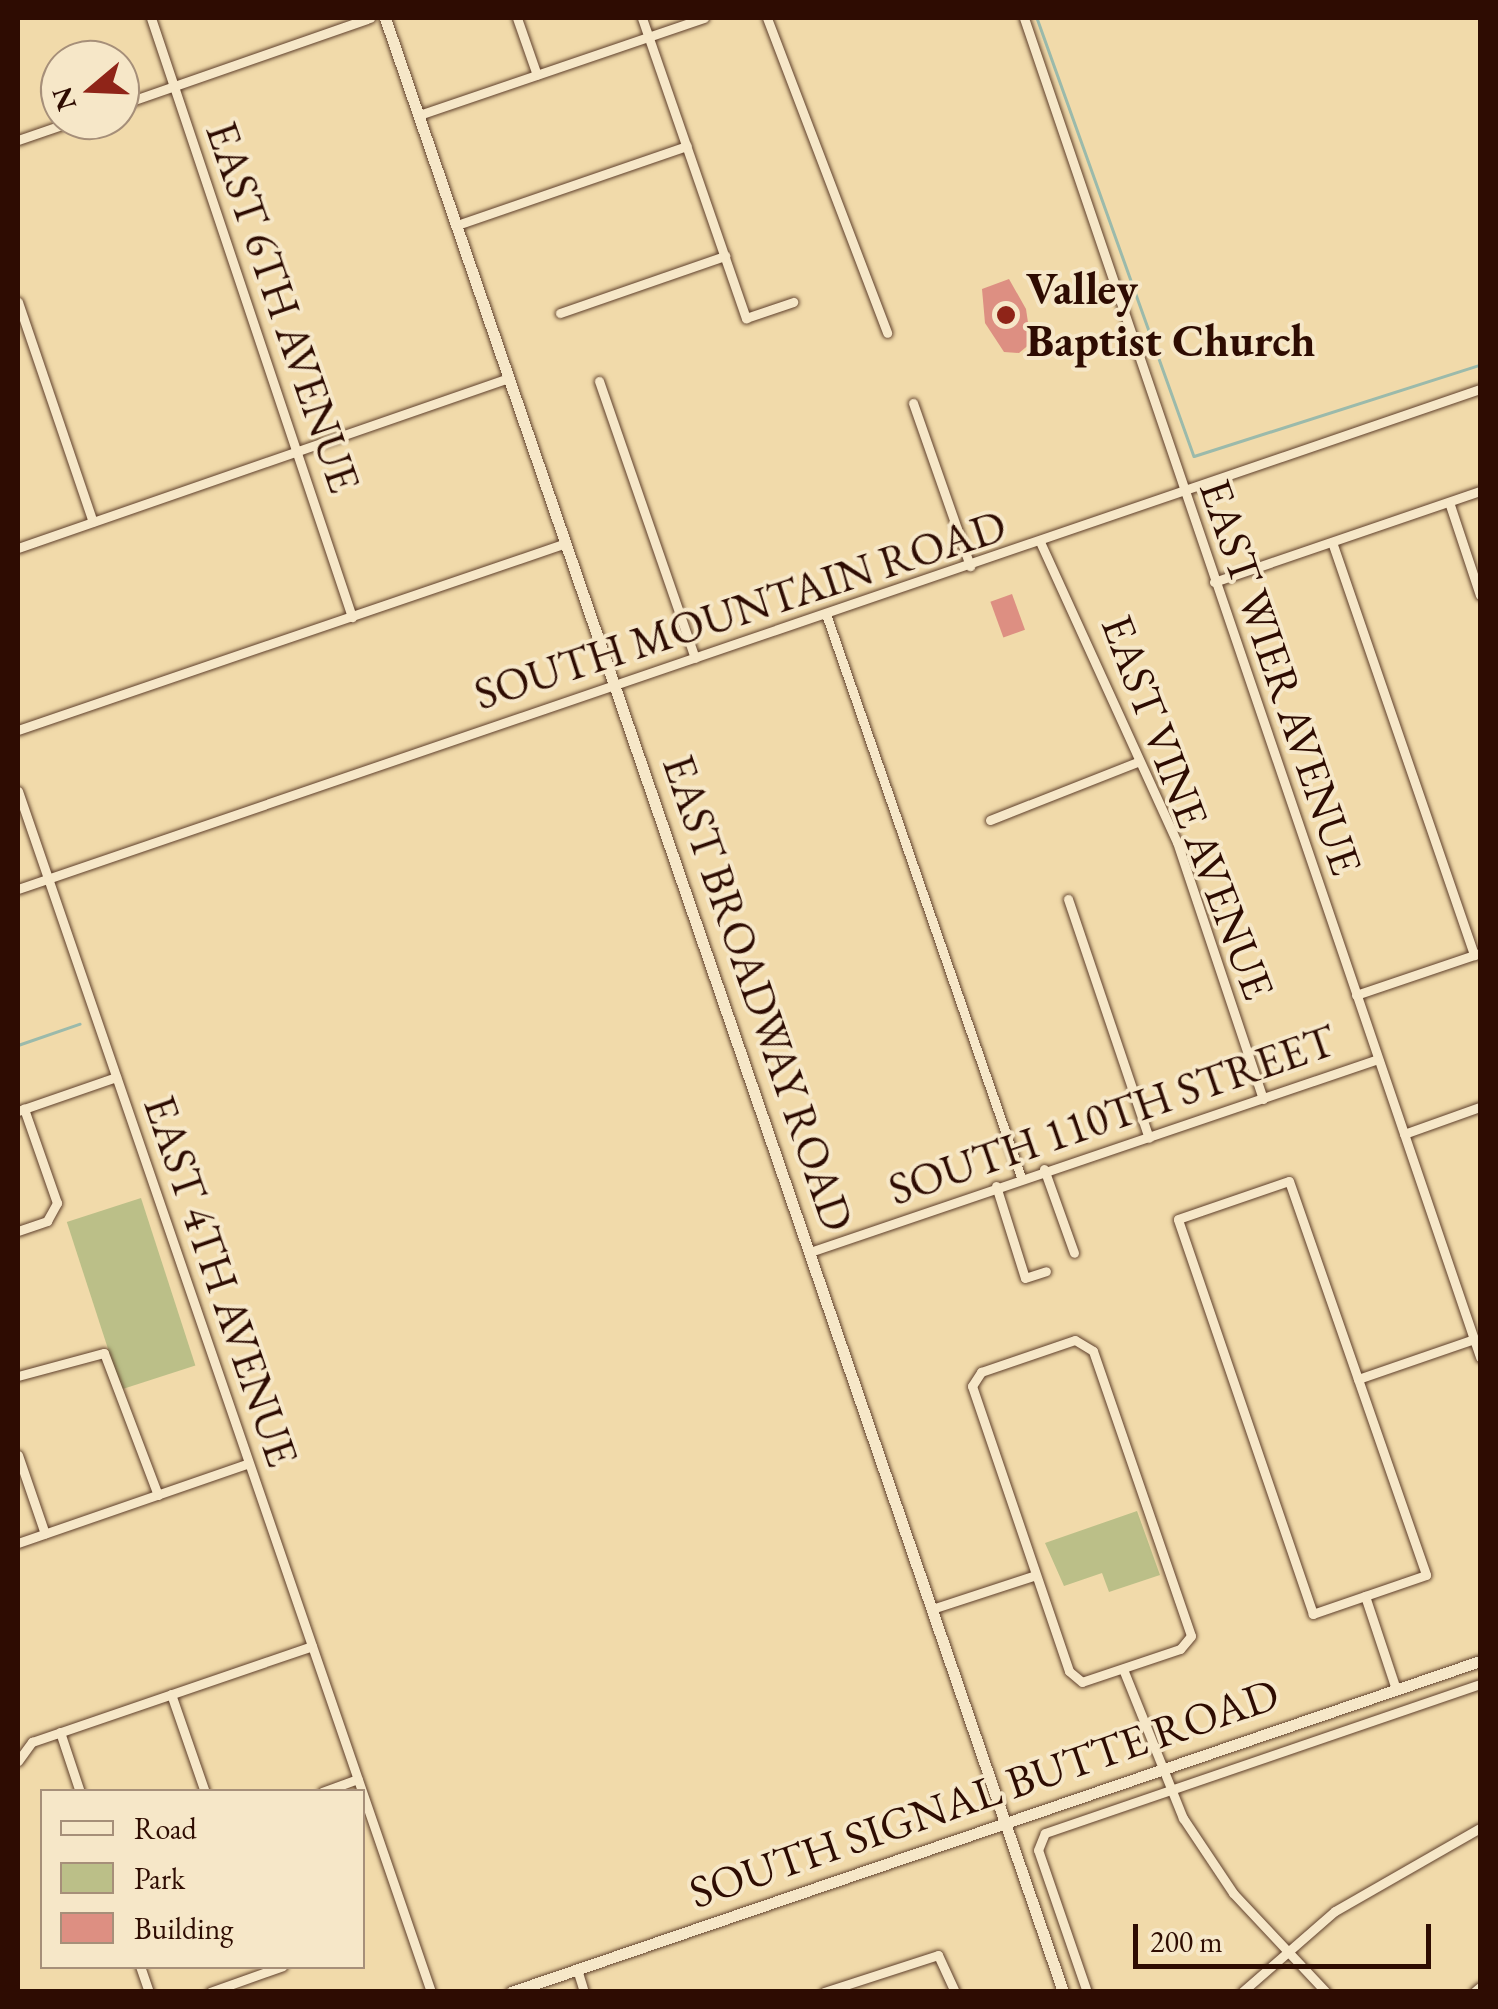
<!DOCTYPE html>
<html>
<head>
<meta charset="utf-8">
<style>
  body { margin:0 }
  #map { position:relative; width:1498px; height:2009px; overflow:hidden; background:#f1daaa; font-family:"EB Garamond",serif }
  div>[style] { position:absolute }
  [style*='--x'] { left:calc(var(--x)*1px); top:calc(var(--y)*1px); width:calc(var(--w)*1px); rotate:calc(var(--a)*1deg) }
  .green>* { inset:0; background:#bbbf88; transform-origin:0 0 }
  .stream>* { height:2.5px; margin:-1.25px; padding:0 1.25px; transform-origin:1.25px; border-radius:1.25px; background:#9bbaab }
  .building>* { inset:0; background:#dd8f82; transform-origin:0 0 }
  .roads { filter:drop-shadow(0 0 2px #5f402c) drop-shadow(0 0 2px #5f402c) }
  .minor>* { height:9px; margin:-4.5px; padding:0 4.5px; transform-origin:4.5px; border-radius:4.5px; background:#f6e7c8 }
  .secondary>* { height:11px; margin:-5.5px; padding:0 5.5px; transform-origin:5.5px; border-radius:5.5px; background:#f6e7c8 }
  .dots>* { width:28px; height:28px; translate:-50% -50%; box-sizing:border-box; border:5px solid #f6e7c8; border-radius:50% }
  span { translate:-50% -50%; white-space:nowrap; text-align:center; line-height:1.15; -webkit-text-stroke:8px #f6e7c8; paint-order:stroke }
  .poi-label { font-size:45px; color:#2e0c02; font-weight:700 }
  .left { translate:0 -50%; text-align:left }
  .street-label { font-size:45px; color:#2e0c02 }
  .frame { position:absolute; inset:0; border:20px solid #2e0c02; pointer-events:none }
  .legend { position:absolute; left:40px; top:1789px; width:325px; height:180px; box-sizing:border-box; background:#f6e7c8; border:2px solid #a68f79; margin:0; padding:12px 18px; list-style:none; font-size:30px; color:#2e0c02 }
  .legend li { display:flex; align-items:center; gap:20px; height:50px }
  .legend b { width:50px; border:2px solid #a68f79 }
  .north { position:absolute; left:40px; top:40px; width:100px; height:100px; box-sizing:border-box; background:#f6e7c8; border:2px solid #a68f79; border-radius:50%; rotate:251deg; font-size:28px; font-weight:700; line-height:40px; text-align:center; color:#2e0c02 }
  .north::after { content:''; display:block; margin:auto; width:35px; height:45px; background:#8f2418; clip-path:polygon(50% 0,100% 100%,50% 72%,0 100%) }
  .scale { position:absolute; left:1133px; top:1924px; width:298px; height:45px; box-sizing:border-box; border:5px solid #2e0c02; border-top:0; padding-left:12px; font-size:30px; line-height:35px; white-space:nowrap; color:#2e0c02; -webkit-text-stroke:8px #f6e7c8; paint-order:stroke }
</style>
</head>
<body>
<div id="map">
  <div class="green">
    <i style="left:141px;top:1198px;width:176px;height:78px;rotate:72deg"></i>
    <i style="clip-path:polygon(1137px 1511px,1160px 1575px,1109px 1592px,1102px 1573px,1064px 1586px,1045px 1543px)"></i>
  </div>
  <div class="stream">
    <i style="--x:1037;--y:18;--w:465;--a:70.3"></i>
    <i style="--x:1194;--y:456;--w:300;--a:-17.7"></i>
    <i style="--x:18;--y:1045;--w:65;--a:-19"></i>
  </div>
  <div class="building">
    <i style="clip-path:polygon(1009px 279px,1026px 309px,1031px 343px,1019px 353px,1004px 352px,985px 323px,982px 289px)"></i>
    <i style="left:1012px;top:594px;width:38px;height:23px;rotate:70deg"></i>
  </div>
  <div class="roads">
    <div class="minor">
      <i style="--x:151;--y:18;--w:632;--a:71.45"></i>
      <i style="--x:517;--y:18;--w:60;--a:70.7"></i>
      <i style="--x:642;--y:18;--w:318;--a:70.9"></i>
      <i style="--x:746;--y:318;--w:50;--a:-18.8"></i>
      <i style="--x:767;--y:18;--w:337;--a:69.1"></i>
      <i style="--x:1024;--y:18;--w:1415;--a:71.19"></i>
      <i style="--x:120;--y:105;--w:265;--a:-19.2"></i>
      <i style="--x:419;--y:115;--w:301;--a:-18.8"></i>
      <i style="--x:18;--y:140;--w:61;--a:-19"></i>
      <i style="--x:457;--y:225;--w:243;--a:-19"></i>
      <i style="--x:18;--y:302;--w:232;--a:71.2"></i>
      <i style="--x:560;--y:313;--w:175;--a:-19.1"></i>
      <i style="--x:599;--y:381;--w:293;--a:70.9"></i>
      <i style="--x:913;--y:403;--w:173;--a:70.7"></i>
      <i style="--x:1449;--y:502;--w:98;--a:71.6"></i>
      <i style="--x:1332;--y:542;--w:437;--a:71"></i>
      <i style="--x:1041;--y:544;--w:328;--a:65.5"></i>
      <i style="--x:1177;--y:842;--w:271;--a:71.5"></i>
      <i style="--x:18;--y:548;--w:520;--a:-19.1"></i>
      <i style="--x:1214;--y:582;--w:281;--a:-18.9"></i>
      <i style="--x:826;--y:614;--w:596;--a:70.9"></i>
      <i style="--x:18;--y:730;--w:579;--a:-18.84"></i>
      <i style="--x:18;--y:791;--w:1270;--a:71.02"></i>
      <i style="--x:990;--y:820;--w:158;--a:-21.5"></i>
      <i style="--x:18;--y:889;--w:1545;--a:-18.88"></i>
      <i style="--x:1068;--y:899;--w:252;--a:71.3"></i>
      <i style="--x:1356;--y:995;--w:131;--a:-18.7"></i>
      <i style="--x:18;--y:1111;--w:104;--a:-19.1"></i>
      <i style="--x:1404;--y:1134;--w:81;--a:-19.6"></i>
      <i style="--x:1044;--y:1169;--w:89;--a:70.3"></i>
      <i style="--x:1289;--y:1181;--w:417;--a:70.8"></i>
      <i style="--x:1426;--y:1575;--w:120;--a:161"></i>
      <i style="--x:1313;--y:1614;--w:417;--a:-108.9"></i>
      <i style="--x:1178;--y:1219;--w:117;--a:-18.9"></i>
      <i style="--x:996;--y:1186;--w:96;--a:72.5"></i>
      <i style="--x:1025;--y:1278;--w:22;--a:-18"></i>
      <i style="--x:18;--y:1231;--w:31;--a:-19"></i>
      <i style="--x:47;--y:1221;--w:21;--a:-61"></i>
      <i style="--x:57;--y:1203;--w:100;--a:-109.3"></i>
      <i style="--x:810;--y:1252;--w:600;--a:-18.77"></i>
      <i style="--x:1075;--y:1340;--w:21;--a:31"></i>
      <i style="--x:1093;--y:1351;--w:301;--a:71"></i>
      <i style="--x:1191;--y:1636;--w:17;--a:130"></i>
      <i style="--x:1180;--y:1649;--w:103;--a:161.4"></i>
      <i style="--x:1082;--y:1682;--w:17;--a:-140"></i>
      <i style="--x:1069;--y:1671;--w:301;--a:-108.8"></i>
      <i style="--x:972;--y:1386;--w:17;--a:-57"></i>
      <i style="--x:981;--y:1372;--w:99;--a:-18.8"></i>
      <i style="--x:18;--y:1376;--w:89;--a:-15"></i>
      <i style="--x:104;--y:1353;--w:152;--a:69.2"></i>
      <i style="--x:1358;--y:1379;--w:123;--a:-19"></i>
      <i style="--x:18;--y:1455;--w:83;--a:71.1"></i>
      <i style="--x:18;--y:1543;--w:244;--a:-19.1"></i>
      <i style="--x:1365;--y:1596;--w:98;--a:71.6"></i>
      <i style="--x:932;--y:1609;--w:109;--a:-18.1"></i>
      <i style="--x:1123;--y:1669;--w:161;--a:68.1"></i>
      <i style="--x:1183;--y:1818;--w:90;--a:56.3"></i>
      <i style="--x:1233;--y:1893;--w:136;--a:46.8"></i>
      <i style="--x:171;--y:1694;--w:104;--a:70.9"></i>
      <i style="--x:60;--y:1732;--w:63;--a:71.6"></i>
      <i style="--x:18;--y:1761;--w:24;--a:-54"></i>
      <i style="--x:32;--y:1742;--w:296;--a:-18.9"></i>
      <i style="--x:322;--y:1792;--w:38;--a:-20"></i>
      <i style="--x:140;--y:1966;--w:28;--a:71"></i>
      <i style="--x:577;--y:1969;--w:24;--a:73"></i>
      <i style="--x:210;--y:1992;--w:77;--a:-19.6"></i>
      <i style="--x:824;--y:1992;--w:120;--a:-18"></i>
      <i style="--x:938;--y:1955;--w:41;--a:65.3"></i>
      <i style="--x:1087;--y:1992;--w:150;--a:-109"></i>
      <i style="--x:1038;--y:1850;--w:18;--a:-68"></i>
      <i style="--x:1045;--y:1833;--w:460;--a:-18.9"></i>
      <i style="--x:1242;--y:1992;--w:123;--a:-41.1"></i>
      <i style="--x:1335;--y:1911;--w:167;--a:-29.8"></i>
      <i style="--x:1474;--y:1992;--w:8;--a:-40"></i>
    </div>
    <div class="secondary">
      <i style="--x:385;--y:18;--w:2087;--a:71.04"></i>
      <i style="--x:511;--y:1992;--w:1024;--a:-18.86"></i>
    </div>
  </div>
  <div class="dots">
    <i style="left:1006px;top:315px;background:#8f2418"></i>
  </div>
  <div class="poi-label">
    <span class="left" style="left:1026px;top:315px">Valley<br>Baptist Church</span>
  </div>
  <div class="street-label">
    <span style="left:283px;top:307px;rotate:71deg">EAST 6TH AVENUE</span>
    <span style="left:740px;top:610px;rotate:-18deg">SOUTH MOUNTAIN ROAD</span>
    <span style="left:1281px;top:677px;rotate:71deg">EAST WIER AVENUE</span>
    <span style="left:1188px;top:807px;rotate:69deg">EAST VINE AVENUE</span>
    <span style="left:758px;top:993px;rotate:71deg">EAST BROADWAY ROAD</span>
    <span style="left:1112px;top:1115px;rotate:-19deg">SOUTH 110TH STREET</span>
    <span style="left:221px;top:1281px;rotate:71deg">EAST 4TH AVENUE</span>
    <span style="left:984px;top:1793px;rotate:-19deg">SOUTH SIGNAL BUTTE ROAD</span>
  </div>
  <div class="frame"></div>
  <ul class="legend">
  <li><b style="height:12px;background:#f6e7c8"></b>Road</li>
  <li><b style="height:28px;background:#bbbf88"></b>Park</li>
  <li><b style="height:28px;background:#dd8f82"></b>Building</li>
  </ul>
  <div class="north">N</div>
  <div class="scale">200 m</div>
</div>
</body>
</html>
